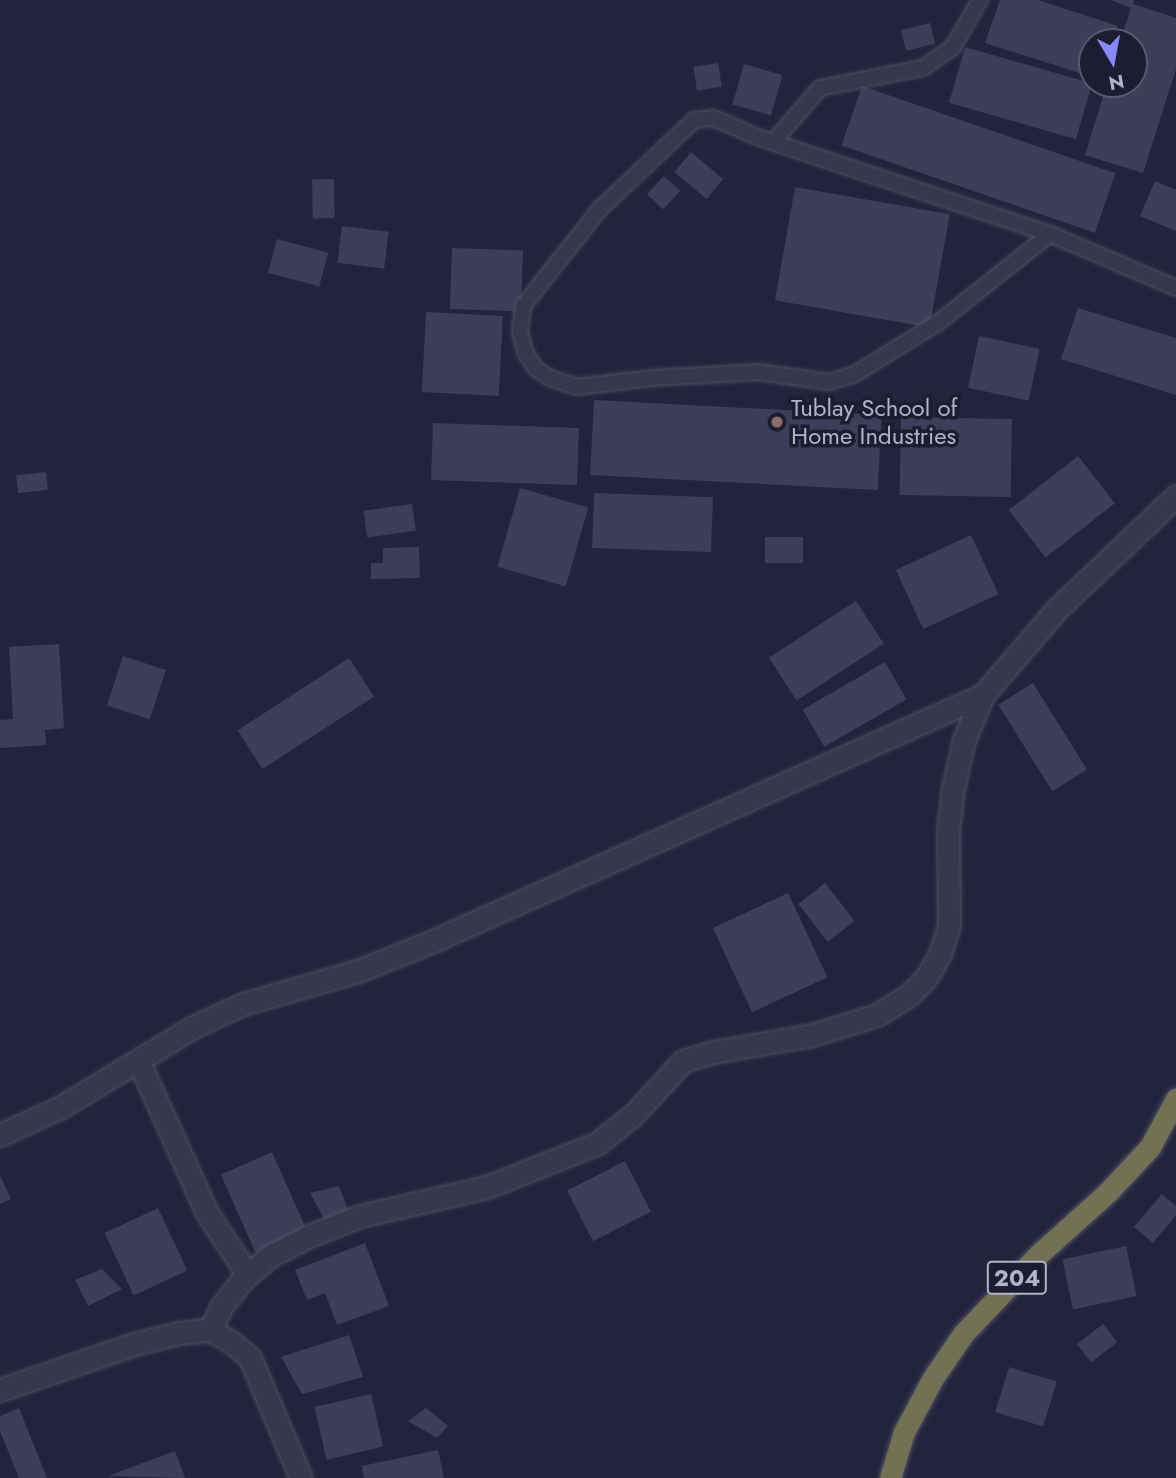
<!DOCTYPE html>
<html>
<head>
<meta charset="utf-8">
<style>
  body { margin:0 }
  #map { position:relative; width:1176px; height:1478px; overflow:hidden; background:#23243c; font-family:Jost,sans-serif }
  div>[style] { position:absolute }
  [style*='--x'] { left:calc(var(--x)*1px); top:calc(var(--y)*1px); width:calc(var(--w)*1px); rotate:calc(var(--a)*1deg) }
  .building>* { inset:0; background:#3d3f5a; transform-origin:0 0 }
  .roads { filter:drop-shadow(0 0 2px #4f5064) drop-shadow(0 0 2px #4f5064) }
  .lane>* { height:14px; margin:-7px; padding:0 7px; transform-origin:7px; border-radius:7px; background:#36384c }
  .street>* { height:21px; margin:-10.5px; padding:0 10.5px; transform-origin:10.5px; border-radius:10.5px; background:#36384c }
  .highway>* { height:21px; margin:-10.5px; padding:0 10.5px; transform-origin:10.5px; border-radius:10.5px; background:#727153 }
  .dots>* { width:19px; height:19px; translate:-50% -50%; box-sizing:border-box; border:4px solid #1c1d31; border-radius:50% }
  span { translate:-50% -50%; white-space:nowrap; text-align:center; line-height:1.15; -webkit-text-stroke:7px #1c1d31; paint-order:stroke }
  .shield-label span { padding:2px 5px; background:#1c1d31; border:2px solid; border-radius:5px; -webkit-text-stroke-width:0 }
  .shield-label { font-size:23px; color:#b2b3c8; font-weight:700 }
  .poi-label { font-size:24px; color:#b2b3c8 }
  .left { translate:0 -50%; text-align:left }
  .north { position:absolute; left:1078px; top:28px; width:70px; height:70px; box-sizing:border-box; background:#1c1d31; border:2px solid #58596d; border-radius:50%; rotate:170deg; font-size:19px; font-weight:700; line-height:28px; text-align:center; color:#b2b3c8 }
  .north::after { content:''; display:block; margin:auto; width:24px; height:32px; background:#868af9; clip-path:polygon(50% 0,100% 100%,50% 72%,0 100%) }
</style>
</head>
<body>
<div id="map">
  <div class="building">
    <i style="clip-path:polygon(1000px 0,1038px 0,1118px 26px,1112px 42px,1092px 42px,1092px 77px,985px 43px)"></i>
    <i style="clip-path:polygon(1111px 0,1134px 0,1133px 4px,1176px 18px,1176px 69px,1143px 173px,1085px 155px,1107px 84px,1134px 84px,1134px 42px,1120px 42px,1131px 8px)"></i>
    <i style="left:930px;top:23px;width:21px;height:30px;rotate:76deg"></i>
    <i style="left:965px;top:47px;width:132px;height:58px;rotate:16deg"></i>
    <i style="left:718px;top:63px;width:24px;height:25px;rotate:81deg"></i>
    <i style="left:744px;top:64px;width:40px;height:42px;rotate:16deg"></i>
    <i style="left:862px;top:86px;width:268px;height:63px;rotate:19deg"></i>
    <i style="left:691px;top:152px;width:42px;height:26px;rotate:40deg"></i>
    <i style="left:664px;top:176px;width:22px;height:25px;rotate:43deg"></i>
    <i style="left:334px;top:179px;width:39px;height:22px;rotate:89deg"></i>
    <i style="clip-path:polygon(1155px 181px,1176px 190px,1176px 231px,1140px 216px)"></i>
    <i style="left:795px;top:187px;width:157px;height:115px;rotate:10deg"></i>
    <i style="left:342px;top:226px;width:47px;height:37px;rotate:7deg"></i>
    <i style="left:277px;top:239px;width:53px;height:35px;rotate:15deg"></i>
    <i style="left:452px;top:248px;width:71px;height:61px;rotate:2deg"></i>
    <i style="clip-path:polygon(1078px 308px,1176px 338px,1176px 395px,1061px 359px)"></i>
    <i style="left:426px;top:312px;width:77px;height:80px;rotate:3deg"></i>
    <i style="left:979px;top:336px;width:62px;height:53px;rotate:12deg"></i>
    <i style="left:594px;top:400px;width:288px;height:75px;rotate:3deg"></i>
    <i style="left:901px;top:417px;width:111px;height:78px;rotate:1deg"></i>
    <i style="left:433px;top:423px;width:146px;height:57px;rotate:2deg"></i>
    <i style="left:1078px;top:456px;width:60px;height:88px;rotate:52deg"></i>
    <i style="left:46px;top:472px;width:18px;height:30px;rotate:84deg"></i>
    <i style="left:520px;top:488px;width:71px;height:82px;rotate:16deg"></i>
    <i style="left:594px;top:493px;width:119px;height:55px;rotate:2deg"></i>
    <i style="left:412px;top:504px;width:27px;height:49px;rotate:82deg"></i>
    <i style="left:971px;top:535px;width:65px;height:83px;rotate:65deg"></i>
    <i style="left:765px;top:537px;width:38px;height:26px"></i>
    <i style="clip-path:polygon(419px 547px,420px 578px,371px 579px,371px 563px,383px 563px,383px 548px)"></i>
    <i style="left:856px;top:601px;width:51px;height:104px;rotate:57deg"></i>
    <i style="clip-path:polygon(59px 644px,64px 728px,45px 730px,46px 745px,0 748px,0 720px,13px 719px,9px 647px)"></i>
    <i style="left:123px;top:656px;width:45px;height:52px;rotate:18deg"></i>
    <i style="left:349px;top:658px;width:46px;height:133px;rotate:57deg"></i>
    <i style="left:885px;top:662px;width:43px;height:95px;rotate:60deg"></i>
    <i style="left:1033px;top:683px;width:102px;height:41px;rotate:58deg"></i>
    <i style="left:825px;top:883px;width:48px;height:34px;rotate:52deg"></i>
    <i style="left:788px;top:893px;width:93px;height:83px;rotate:65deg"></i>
    <i style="left:272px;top:1152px;width:85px;height:56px;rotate:66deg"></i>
    <i style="left:625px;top:1161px;width:57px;height:65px;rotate:63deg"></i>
    <i style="clip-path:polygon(0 1175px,11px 1199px,0 1204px)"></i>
    <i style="clip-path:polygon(339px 1186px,348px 1210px,326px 1222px,310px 1193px)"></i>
    <i style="clip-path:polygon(1162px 1194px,1176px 1206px,1176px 1215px,1153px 1243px,1134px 1227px)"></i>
    <i style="left:158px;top:1208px;width:69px;height:59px;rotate:65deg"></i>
    <i style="clip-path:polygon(365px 1243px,389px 1306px,337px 1325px,325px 1293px,307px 1300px,295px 1270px)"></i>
    <i style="left:1126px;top:1246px;width:51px;height:65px;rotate:78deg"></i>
    <i style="clip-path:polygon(102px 1269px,122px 1289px,88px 1306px,75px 1280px)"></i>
    <i style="left:1103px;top:1324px;width:23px;height:33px;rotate:52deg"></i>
    <i style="clip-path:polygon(349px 1335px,363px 1377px,302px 1394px,281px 1357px)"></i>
    <i style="left:1009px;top:1367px;width:50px;height:47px;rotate:17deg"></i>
    <i style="left:371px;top:1394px;width:54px;height:58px;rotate:77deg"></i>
    <i style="clip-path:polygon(19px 1408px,47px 1478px,19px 1478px,0 1431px,0 1416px)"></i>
    <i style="clip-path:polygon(426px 1408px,448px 1426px,437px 1438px,408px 1421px)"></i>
    <i style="clip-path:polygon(438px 1450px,444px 1478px,364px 1478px,362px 1466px)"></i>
    <i style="clip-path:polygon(175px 1451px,185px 1478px,108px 1476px)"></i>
  </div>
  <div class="roads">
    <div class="lane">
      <i style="--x:774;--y:141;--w:70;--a:-49"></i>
      <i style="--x:820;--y:88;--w:105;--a:-11"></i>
      <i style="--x:923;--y:68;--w:37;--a:-35"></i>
      <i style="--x:953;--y:47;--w:54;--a:-60.1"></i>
      <i style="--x:1050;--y:234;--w:142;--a:141.6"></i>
      <i style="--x:939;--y:322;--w:99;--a:148.2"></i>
      <i style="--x:855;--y:374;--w:28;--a:163"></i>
      <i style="--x:828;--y:382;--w:70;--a:-171.8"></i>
      <i style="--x:759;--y:372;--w:107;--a:176.8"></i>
      <i style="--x:652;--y:378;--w:76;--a:173.2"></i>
      <i style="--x:577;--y:387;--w:26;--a:-162"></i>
      <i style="--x:552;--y:379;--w:19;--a:-148"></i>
      <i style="--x:536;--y:369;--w:20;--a:-123"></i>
      <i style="--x:525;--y:352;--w:21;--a:-104"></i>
      <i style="--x:520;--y:332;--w:26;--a:-83"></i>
      <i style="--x:523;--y:306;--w:124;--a:-51.6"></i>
      <i style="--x:600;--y:209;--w:129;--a:-43.4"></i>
      <i style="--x:694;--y:120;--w:20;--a:-6"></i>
      <i style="--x:714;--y:118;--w:47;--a:23.8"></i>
      <i style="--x:757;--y:137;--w:309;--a:18.3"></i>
      <i style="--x:1050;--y:234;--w:137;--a:23.2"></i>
    </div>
    <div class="street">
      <i style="--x:138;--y:1060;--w:168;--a:65.7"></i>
      <i style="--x:207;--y:1213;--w:74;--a:56.5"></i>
      <i style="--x:0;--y:1135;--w:67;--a:-24.7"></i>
      <i style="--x:61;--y:1107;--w:154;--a:-31.2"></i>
      <i style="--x:193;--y:1027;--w:55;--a:-24.7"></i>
      <i style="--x:243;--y:1004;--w:120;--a:-16"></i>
      <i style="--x:358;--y:971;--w:81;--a:-21.8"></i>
      <i style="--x:433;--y:941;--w:603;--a:-24.1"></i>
      <i style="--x:210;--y:1330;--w:25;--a:-64"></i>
      <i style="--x:221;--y:1307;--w:33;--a:-52"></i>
      <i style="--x:241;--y:1281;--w:38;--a:-41"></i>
      <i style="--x:270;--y:1256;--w:44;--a:-27.1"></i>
      <i style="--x:309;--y:1236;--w:55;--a:-21.4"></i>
      <i style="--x:360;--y:1216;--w:130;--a:-12.9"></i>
      <i style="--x:487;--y:1187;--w:119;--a:-21.6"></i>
      <i style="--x:598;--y:1143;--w:48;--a:-39"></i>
      <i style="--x:635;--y:1113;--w:71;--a:-47.3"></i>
      <i style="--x:683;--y:1061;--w:31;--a:-17"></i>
      <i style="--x:713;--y:1052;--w:100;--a:-9.7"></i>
      <i style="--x:812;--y:1035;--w:68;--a:-17.1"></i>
      <i style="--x:877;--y:1015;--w:36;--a:-32"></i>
      <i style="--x:908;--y:996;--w:25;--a:-45"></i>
      <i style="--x:926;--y:978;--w:28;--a:-60"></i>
      <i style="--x:940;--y:954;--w:30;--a:-73"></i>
      <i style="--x:949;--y:925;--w:94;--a:-90.6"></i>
      <i style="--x:948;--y:831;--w:43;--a:-83.4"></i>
      <i style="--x:953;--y:788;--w:49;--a:-77.1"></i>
      <i style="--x:964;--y:740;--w:49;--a:-67.1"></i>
      <i style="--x:983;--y:695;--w:113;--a:-49.3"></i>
      <i style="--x:1057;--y:609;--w:164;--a:-43.5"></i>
      <i style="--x:0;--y:1390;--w:142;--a:-18.9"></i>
      <i style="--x:134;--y:1344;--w:46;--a:-13.7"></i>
      <i style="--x:179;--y:1333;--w:31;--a:-6"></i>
      <i style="--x:210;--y:1330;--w:23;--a:29"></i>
      <i style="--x:230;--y:1341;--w:26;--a:40"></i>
      <i style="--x:250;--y:1358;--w:130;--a:67"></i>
    </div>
    <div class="highway">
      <i style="--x:890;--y:1478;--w:48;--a:-73.1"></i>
      <i style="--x:904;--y:1432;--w:61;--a:-61.8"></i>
      <i style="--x:933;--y:1378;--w:53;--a:-55.7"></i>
      <i style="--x:963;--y:1334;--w:110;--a:-46.5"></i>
      <i style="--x:1039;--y:1254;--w:91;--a:-41.9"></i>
      <i style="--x:1107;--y:1193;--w:63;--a:-46.9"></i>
      <i style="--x:1150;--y:1147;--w:55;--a:-61.6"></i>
    </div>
  </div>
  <div class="dots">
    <i style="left:777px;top:422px;background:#8d6e63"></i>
  </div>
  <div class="shield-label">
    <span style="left:1017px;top:1278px">204</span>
  </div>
  <div class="poi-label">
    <span class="left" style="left:791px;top:422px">Tublay School of<br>Home Industries</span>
  </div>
  <div class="north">N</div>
</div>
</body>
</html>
